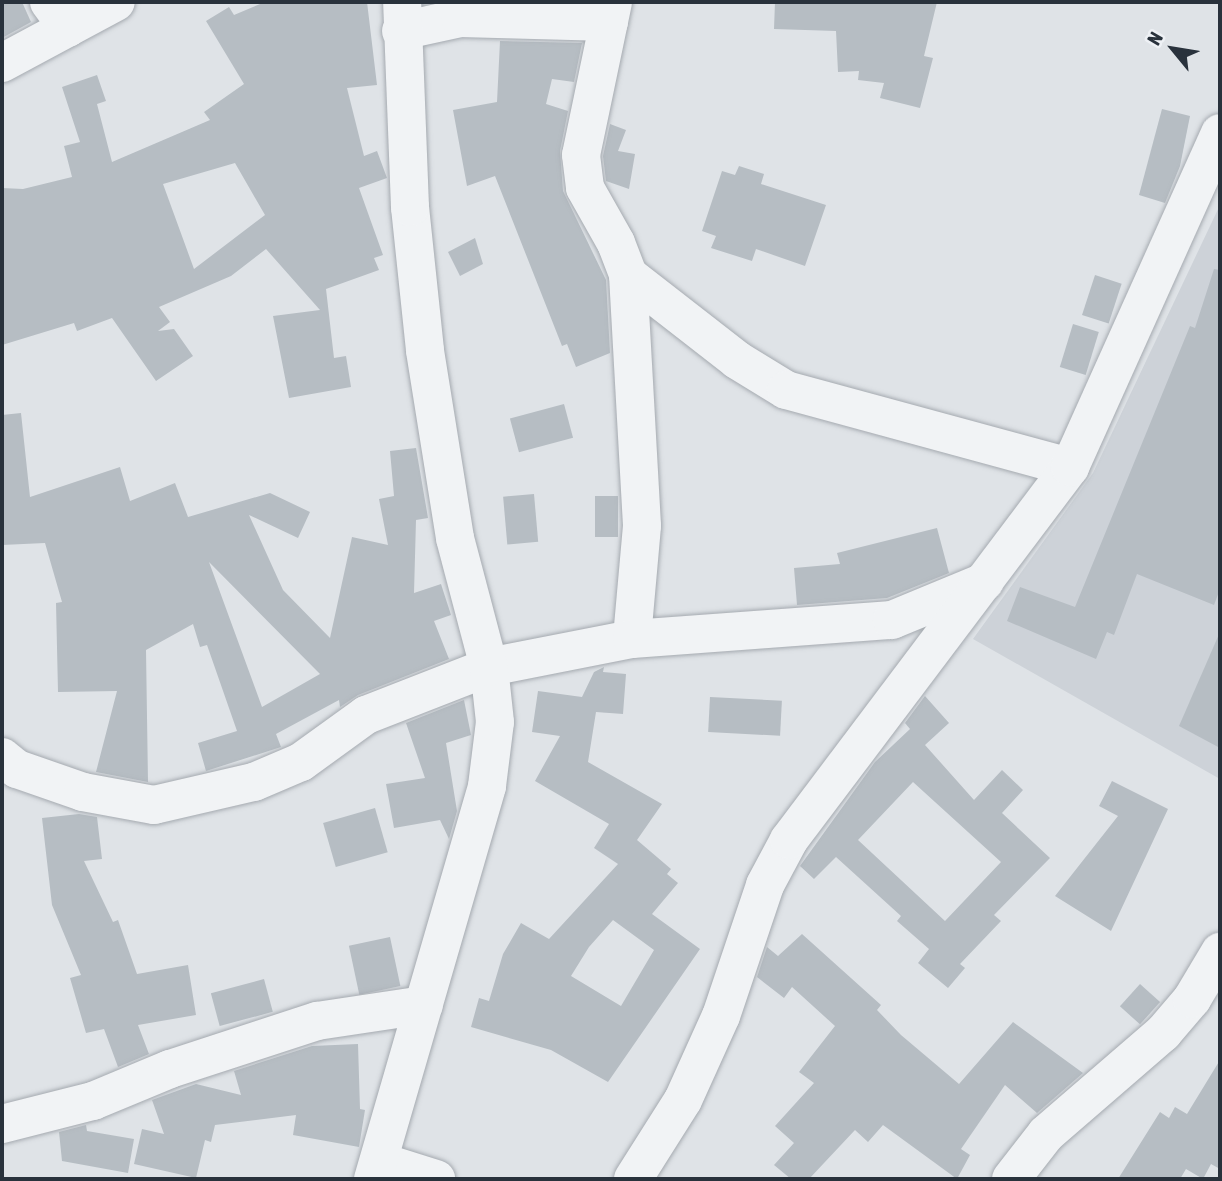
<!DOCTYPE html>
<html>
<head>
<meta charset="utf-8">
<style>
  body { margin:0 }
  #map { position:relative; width:1222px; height:1181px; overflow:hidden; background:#dfe3e7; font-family:"Asap Condensed",sans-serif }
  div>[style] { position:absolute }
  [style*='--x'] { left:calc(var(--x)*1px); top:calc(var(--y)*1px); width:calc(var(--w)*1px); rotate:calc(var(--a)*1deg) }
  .built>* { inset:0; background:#cdd2d8 }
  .building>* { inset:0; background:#b6bdc3; transform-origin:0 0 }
  .roads { filter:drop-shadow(0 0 2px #a5aab0) drop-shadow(0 0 2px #a5aab0) }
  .minor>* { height:38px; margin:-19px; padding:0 19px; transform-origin:19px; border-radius:19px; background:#f1f3f5 }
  span { translate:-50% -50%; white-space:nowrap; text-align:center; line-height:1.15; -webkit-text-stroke:6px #eef1f5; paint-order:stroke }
  .frame { position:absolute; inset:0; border:4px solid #29323c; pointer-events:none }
  .north { position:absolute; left:1138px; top:14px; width:70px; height:70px; -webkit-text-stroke:5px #eef1f5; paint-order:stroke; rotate:300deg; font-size:19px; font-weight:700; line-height:28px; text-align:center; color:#29323c }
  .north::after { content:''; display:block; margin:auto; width:24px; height:32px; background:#29323c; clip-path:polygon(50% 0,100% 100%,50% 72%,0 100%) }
</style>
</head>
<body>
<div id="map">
  <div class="built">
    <i style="clip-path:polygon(1220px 205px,1220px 779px,973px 639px,1093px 473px)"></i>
  </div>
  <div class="building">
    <i style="clip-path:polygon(2px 2px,22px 2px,31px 22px,2px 38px)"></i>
    <i style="clip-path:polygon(evenodd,265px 2px,367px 2px,377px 85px,347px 88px,364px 156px,377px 151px,387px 178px,359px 188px,383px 255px,374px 258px,379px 270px,326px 289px,334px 358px,346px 356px,351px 387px,289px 398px,273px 316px,320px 310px,266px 249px,231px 276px,159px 307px,170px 322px,158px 331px,174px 329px,193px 356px,156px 381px,112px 318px,77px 331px,74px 323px,2px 345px,2px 188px,23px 189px,72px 177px,64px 146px,80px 142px,62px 87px,97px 75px,106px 101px,97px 104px,112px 162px,210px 120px,204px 112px,244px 84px,206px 21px,229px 7px,234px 15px,265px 2px,235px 163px,265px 215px,194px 269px,163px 184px,235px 163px)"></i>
    <i style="clip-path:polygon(775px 2px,937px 2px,924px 56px,933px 58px,920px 108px,880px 98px,884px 83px,858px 80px,859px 71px,838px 72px,836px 31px,774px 29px)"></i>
    <i style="clip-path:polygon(500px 41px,582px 43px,574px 82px,552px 79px,546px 104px,568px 111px,560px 151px,563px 191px,606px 280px,610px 353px,576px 367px,567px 344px,562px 346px,495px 176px,467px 186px,453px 110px,497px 102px)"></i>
    <i style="clip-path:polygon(1162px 109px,1190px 116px,1180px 166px,1165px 203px,1139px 195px)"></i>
    <i style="clip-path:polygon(610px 124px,626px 130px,618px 151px,635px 154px,629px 189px,606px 181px,603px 156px)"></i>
    <i style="clip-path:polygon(739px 166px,764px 174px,761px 184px,826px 205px,805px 266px,756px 249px,752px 261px,711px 248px,716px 236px,702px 231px,722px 171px,735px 175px)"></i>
    <i style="clip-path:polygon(475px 238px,483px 264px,460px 276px,448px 252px)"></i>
    <i style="clip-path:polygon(1214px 269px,1220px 270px,1220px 589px,1214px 605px,1137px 574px,1114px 635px,1107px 632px,1096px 659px,1007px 621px,1020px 587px,1075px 607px,1190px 326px,1195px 328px)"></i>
    <i style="left:1095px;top:275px;width:28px;height:42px;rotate:18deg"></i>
    <i style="left:1073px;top:324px;width:27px;height:45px;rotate:17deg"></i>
    <i style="left:564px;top:404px;width:35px;height:56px;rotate:75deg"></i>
    <i style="clip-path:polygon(evenodd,21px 413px,30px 497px,120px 467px,130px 501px,175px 483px,188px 517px,270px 493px,310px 512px,298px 538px,249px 515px,283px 590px,330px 638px,352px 537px,388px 545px,379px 499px,394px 496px,390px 451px,416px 448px,428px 518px,416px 520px,414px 593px,441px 584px,451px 615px,434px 621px,449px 659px,358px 695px,340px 707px,339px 700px,276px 734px,281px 747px,206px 771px,198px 743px,237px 731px,207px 645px,200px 647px,193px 624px,146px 650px,148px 782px,96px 772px,117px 691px,58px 692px,56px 603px,62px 602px,45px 543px,2px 545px,2px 415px,21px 413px,209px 562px,320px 674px,262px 707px,209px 562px)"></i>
    <i style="left:534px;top:494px;width:48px;height:31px;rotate:85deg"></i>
    <i style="left:595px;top:496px;width:23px;height:41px"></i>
    <i style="clip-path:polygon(937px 528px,949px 573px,887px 598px,797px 605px,794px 568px,840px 564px,837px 553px)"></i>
    <i style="clip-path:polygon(1220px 632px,1220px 748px,1179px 726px)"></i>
    <i style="clip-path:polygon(evenodd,604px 667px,603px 672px,626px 674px,623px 714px,596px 712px,588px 762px,662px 804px,637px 840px,671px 869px,667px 874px,678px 883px,652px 914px,700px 949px,608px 1082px,551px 1050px,471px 1027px,479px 998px,489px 1001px,503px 954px,521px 923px,549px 939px,618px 864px,594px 848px,609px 824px,535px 781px,560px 736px,532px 732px,538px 691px,582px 697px,594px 672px,604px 667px,613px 920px,654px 950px,621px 1006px,571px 976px,589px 947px,613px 920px)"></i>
    <i style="clip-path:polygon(evenodd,925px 696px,949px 723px,925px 745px,974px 800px,1002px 770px,1023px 790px,1002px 813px,1050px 858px,994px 915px,1001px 921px,960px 964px,965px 968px,948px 988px,918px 963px,929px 949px,897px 921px,901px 916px,836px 857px,814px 879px,800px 866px,875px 762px,910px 729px,905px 723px,925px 696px,913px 782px,1001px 862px,945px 921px,858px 840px,913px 782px)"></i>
    <i style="left:710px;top:697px;width:72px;height:35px;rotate:3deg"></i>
    <i style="clip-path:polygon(464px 700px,471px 735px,446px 743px,457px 811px,449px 839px,440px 820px,394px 828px,386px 784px,425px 778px,406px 723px)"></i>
    <i style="clip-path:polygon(1112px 781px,1168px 809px,1111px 931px,1055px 896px,1118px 816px,1099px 806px)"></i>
    <i style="left:375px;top:808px;width:46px;height:54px;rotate:74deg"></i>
    <i style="clip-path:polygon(79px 814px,97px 817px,102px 859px,84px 861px,113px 922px,118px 920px,137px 974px,188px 965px,196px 1015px,138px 1025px,149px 1054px,118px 1067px,104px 1029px,86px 1033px,70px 978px,81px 975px,52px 905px,42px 818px)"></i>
    <i style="clip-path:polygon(802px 934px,881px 1005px,877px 1010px,901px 1035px,959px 1084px,1013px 1022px,1083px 1073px,1037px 1113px,1005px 1085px,961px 1149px,970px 1155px,957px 1179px,883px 1125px,868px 1142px,855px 1130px,809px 1179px,791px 1179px,774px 1165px,794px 1143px,775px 1126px,814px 1083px,799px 1072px,835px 1026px,792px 987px,784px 998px,757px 977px,767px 947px,778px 956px)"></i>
    <i style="left:390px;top:937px;width:50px;height:42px;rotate:78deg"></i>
    <i style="left:264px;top:979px;width:34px;height:55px;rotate:75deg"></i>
    <i style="left:1140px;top:984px;width:27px;height:30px;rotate:42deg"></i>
    <i style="clip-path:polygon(358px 1044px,360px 1109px,365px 1110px,359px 1147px,293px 1135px,296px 1115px,215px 1125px,211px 1142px,205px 1140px,196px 1178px,134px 1164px,142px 1129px,164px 1134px,152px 1100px,196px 1084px,241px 1095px,234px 1071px,312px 1046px)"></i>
    <i style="clip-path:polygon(1220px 1060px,1220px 1169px,1211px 1164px,1203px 1179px,1186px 1169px,1180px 1179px,1118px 1179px,1160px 1112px,1169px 1118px,1175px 1107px,1187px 1114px)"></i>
    <i style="clip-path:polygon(86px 1125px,87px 1131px,134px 1139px,128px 1173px,62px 1161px,59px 1132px)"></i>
  </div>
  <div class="roads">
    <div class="minor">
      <i style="--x:49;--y:2;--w:32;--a:54"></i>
      <i style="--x:613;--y:2;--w:156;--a:101.8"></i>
      <i style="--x:581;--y:155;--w:33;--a:83"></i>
      <i style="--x:585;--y:188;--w:63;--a:60.6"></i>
      <i style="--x:616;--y:243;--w:34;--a:69"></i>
      <i style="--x:628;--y:275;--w:251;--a:86.8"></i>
      <i style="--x:642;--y:526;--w:113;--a:95.1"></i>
      <i style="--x:401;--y:31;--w:60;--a:-12.4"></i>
      <i style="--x:460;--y:18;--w:149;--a:1.5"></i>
      <i style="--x:2;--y:63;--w:129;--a:-28.2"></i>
      <i style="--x:628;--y:275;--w:138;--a:37.9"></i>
      <i style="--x:737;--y:360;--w:57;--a:31.5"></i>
      <i style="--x:786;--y:390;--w:294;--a:15.2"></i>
      <i style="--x:2;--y:757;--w:19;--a:39"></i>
      <i style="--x:17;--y:769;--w:70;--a:19.2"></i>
      <i style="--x:83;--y:792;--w:72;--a:10.4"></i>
      <i style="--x:154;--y:805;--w:103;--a:-13"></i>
      <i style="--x:254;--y:782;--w:51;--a:-23.1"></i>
      <i style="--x:301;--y:762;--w:80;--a:-35.9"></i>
      <i style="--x:366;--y:715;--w:132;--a:-21.3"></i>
      <i style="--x:489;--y:667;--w:146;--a:-11.1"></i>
      <i style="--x:632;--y:639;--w:261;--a:-4.2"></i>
      <i style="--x:892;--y:620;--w:100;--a:-22.4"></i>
      <i style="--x:2;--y:1124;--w:94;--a:-14.2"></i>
      <i style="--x:93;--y:1101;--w:83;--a:-22.6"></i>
      <i style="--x:170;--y:1069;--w:155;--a:-18.1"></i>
      <i style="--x:317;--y:1021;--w:108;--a:-8.5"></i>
      <i style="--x:379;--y:1161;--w:60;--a:17.5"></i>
      <i style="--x:373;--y:1179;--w:409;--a:-73.8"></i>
      <i style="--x:487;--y:786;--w:64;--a:-82.9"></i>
      <i style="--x:495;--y:722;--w:55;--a:-96.2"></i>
      <i style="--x:489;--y:667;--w:133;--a:-104.8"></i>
      <i style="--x:455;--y:538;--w:190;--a:-99.1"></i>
      <i style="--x:425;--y:350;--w:144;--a:-96"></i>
      <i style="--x:410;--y:207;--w:205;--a:-92.2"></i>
      <i style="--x:633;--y:1179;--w:93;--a:-57.7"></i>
      <i style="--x:683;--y:1100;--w:92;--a:-65.7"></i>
      <i style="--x:721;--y:1016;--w:138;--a:-71.4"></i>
      <i style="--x:765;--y:885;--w:51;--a:-61.9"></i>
      <i style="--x:789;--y:840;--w:467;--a:-53"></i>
      <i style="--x:1070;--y:467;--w:366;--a:-65.8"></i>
      <i style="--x:1011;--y:1179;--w:57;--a:-52.1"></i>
      <i style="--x:1046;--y:1134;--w:155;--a:-40.8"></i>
      <i style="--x:1163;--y:1033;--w:45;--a:-49.5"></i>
      <i style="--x:1192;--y:999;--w:55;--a:-59.2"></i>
    </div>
  </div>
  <div class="frame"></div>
  <div class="north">N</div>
</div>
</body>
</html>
